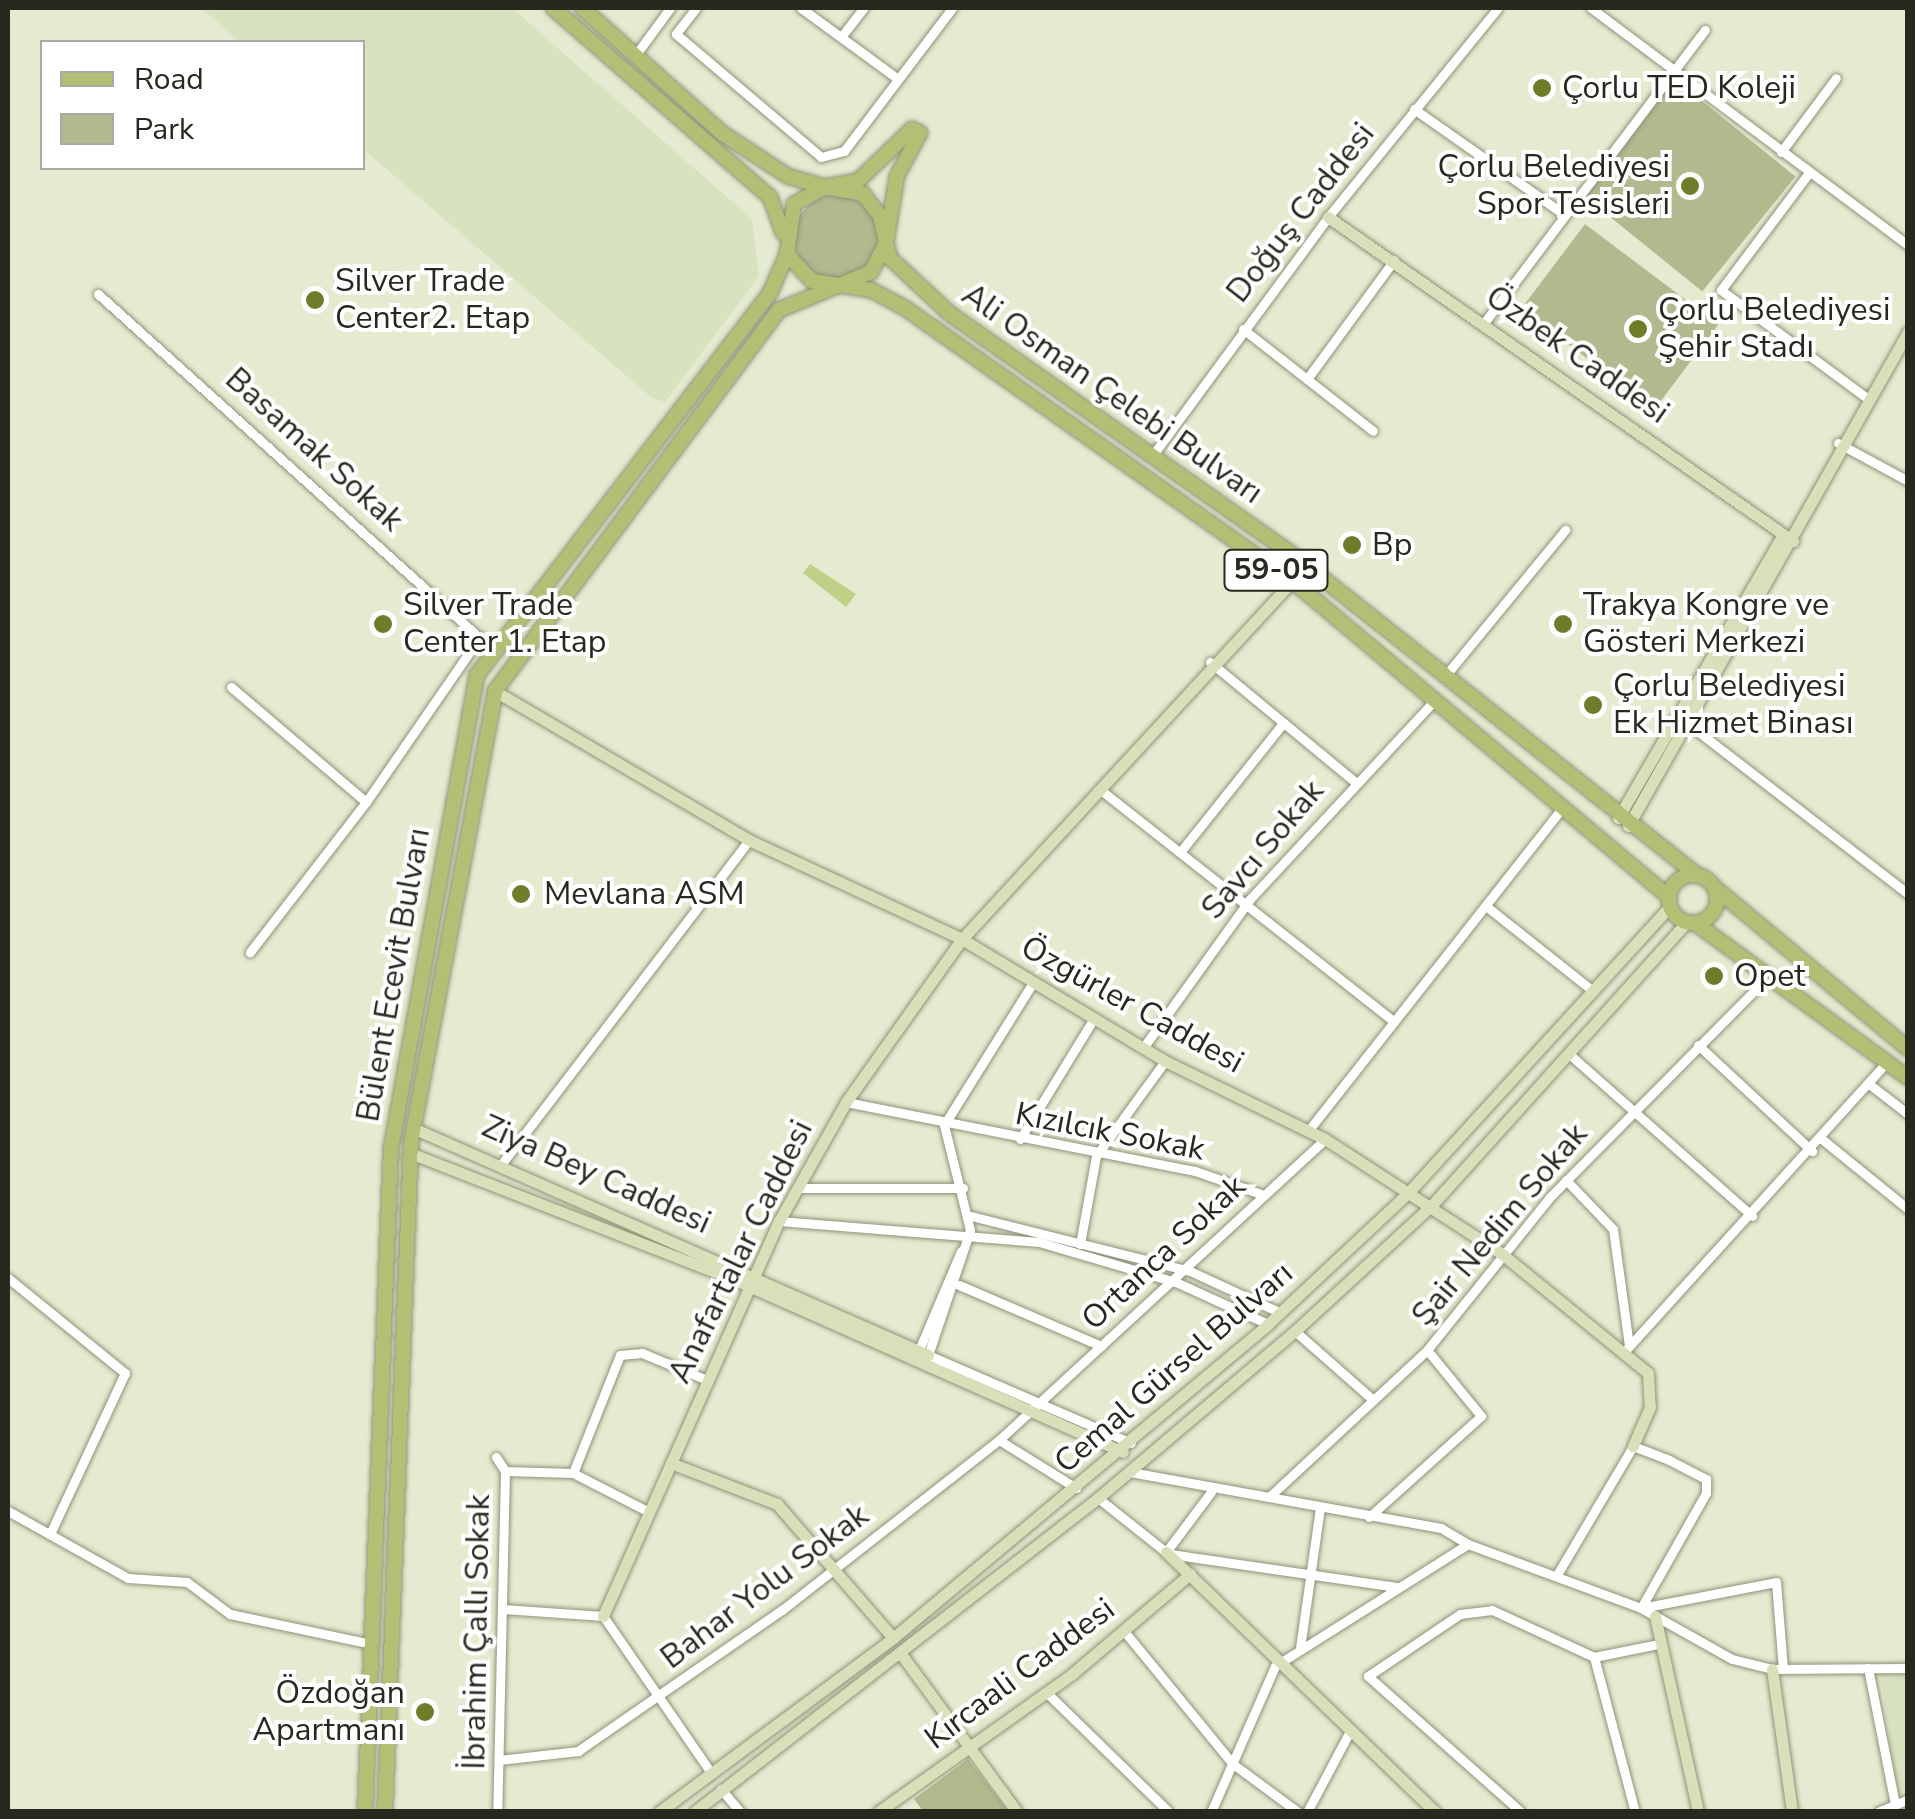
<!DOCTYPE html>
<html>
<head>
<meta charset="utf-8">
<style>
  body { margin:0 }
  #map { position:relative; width:1915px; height:1819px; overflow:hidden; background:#e4ebd0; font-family:"Nunito Sans",sans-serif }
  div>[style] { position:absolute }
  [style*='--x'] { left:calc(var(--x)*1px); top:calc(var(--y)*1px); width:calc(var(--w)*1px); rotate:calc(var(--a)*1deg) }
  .built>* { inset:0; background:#d9e2bf }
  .green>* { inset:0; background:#b0ba8e; transform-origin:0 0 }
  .round { border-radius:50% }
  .water>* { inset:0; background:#c0d086 }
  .roads { filter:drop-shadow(0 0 2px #8d9379) drop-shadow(0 0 2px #8d9379) }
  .street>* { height:9px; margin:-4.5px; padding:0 4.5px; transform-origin:4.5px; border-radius:4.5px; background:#fff }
  .secondary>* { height:11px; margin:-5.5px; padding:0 5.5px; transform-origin:5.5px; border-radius:5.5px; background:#dadfba }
  .primary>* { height:14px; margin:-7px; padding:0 7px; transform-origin:7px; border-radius:7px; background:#b4bf75 }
  .primary>.ring { margin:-7px; padding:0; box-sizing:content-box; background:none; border:14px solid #b4bf75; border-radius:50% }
  .dots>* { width:28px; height:28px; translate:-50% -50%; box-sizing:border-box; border:5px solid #fff; border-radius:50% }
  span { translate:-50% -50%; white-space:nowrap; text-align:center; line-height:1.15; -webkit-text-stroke:8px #fff; paint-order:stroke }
  .shield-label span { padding:2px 8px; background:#fff; border:2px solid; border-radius:8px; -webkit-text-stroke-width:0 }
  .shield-label { font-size:30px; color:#27291f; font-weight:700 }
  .poi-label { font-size:32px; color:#27291f }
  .left { translate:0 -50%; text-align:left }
  .right { translate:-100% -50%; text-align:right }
  .street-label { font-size:32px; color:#27291f }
  .frame { position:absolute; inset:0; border:10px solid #27291f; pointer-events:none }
  .legend { position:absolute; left:40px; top:40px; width:325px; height:130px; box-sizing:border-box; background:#fff; border:2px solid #a9a9a5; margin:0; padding:12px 18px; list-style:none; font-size:30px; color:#27291f }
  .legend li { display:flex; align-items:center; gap:20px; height:50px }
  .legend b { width:50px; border:2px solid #a9a9a5 }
</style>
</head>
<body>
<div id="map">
  <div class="built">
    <i style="clip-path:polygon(201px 8px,512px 8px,752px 219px,759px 276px,665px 402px,652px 398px,363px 149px,362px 42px,240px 42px)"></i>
    <i style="clip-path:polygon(1880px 1673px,1907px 1674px,1907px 1790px,1898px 1794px)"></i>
  </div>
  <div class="green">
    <i style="left:1675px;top:79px;width:155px;height:148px;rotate:39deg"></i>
    <i class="round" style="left:794px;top:195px;width:84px;height:84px"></i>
    <i style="left:1585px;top:224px;width:167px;height:106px;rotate:37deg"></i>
    <i style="clip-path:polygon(968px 1759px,1008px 1811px,923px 1811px,914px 1799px)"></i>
  </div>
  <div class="water">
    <i style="clip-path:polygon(810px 564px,856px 594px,846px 607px,803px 573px)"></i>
  </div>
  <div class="roads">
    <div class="street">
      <i style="--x:696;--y:8;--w:33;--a:128"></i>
      <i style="--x:676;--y:34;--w:190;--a:40.3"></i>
      <i style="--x:821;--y:157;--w:24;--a:-15"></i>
      <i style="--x:844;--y:151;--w:179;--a:-52.9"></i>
      <i style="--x:801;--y:8;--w:120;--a:36.2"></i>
      <i style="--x:1591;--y:8;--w:396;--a:36.8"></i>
      <i style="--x:841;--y:37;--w:37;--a:-52"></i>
      <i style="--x:637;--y:53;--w:56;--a:-53.7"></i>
      <i style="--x:1414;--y:109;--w:184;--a:35.1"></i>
      <i style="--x:1781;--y:152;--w:92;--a:-53.4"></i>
      <i style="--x:1808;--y:174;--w:145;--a:126.9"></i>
      <i style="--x:1721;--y:290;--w:178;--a:36.5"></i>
      <i style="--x:98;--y:294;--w:530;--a:42.02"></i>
      <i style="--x:1484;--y:323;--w:367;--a:-53"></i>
      <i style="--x:1243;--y:329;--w:165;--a:38.1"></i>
      <i style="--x:1307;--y:379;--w:147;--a:-53.8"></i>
      <i style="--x:1838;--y:443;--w:80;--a:28.5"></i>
      <i style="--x:1152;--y:456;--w:297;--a:-53.6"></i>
      <i style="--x:1328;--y:217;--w:269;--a:-50.9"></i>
      <i style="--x:1292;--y:581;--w:30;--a:-8"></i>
      <i style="--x:1210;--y:662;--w:187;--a:39.6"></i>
      <i style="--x:1446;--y:675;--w:188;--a:-50.6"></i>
      <i style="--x:231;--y:687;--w:177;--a:40.4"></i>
      <i style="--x:366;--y:802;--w:190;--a:127.7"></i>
      <i style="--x:1687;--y:723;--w:279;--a:37.7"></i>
      <i style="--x:1102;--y:791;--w:372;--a:38.3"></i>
      <i style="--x:366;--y:802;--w:201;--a:-55.4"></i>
      <i style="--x:1181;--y:851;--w:164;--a:-51.4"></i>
      <i style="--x:1486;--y:906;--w:137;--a:38.5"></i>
      <i style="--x:1698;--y:1045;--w:156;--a:42.9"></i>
      <i style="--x:1143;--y:1048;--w:183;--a:-54.3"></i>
      <i style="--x:1250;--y:899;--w:273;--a:-47.1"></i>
      <i style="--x:1568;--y:1053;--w:246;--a:41.5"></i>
      <i style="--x:1869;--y:1084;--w:49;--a:37.6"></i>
      <i style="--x:846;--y:1102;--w:356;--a:11.2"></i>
      <i style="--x:1195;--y:1171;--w:73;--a:19.2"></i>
      <i style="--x:944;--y:1125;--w:166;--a:-58"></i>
      <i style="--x:1308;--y:1131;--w:410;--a:-51.8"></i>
      <i style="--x:1020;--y:1139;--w:140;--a:-58.5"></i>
      <i style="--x:1823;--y:1140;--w:109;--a:39.1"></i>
      <i style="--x:503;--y:1162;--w:405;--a:-52.6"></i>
      <i style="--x:1566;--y:1180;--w:68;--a:46.2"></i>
      <i style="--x:1613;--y:1229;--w:118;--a:82.2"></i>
      <i style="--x:798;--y:1188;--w:165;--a:0"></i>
      <i style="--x:971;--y:1216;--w:226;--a:14.1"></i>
      <i style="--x:1190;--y:1271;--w:100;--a:24.8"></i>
      <i style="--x:779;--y:1221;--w:261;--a:4.6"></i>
      <i style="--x:1039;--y:1242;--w:145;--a:16.4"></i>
      <i style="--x:1178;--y:1283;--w:99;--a:24.5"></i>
      <i style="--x:1080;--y:1244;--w:89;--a:-79.7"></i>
      <i style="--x:1096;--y:1156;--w:117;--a:-54"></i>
      <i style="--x:8;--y:1278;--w:151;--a:39.1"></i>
      <i style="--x:125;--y:1373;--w:178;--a:115"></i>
      <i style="--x:959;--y:1285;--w:155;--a:23.2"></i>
      <i style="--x:1295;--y:1331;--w:101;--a:41.4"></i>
      <i style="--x:1624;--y:1352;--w:390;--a:-47.8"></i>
      <i style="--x:928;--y:1355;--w:221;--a:23.4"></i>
      <i style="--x:916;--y:1357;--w:115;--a:-67"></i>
      <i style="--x:926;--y:1361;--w:138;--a:-71.4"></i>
      <i style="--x:970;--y:1230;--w:108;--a:-103.9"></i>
      <i style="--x:999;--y:1440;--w:91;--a:31.9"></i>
      <i style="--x:496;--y:1457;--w:17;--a:57"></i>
      <i style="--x:505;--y:1471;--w:341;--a:91.3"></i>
      <i style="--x:505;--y:1471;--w:68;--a:1.7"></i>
      <i style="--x:573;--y:1473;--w:85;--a:27.2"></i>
      <i style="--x:1130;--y:1472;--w:316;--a:10.2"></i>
      <i style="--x:1441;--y:1528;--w:31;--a:31"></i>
      <i style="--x:573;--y:1473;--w:127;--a:-68.3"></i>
      <i style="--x:620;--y:1355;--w:22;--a:-5"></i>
      <i style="--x:642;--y:1353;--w:70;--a:22.6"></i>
      <i style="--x:1269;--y:1497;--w:216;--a:-42.9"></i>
      <i style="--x:1427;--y:1350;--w:195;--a:-51.2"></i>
      <i style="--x:1549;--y:1198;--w:307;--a:-45.3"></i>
      <i style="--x:1098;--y:1498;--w:87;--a:38.5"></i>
      <i style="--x:1166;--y:1552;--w:75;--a:-53.1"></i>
      <i style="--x:8;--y:1511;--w:137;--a:29.2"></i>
      <i style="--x:128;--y:1578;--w:59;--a:3.9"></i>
      <i style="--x:187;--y:1582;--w:54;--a:36.7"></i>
      <i style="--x:230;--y:1614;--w:144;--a:12"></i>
      <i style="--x:1369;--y:1517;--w:151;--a:-42"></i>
      <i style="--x:1481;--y:1416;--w:85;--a:-129.3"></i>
      <i style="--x:1170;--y:1554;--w:229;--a:8.3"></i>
      <i style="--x:1558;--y:1573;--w:147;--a:-59.4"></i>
      <i style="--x:1633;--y:1446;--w:39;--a:21"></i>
      <i style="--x:1669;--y:1460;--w:42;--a:27.2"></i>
      <i style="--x:1706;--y:1479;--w:14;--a:90"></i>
      <i style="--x:1706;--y:1493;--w:132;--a:119.5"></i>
      <i style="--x:1641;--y:1608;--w:137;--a:-10.9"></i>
      <i style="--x:1776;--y:1582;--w:87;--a:85.4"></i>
      <i style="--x:504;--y:1609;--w:99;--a:4"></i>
      <i style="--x:603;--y:1616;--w:188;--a:55.4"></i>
      <i style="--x:1124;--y:1631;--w:172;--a:50.7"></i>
      <i style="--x:1233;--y:1764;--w:81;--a:36.4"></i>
      <i style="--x:1300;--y:1648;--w:142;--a:-81.9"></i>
      <i style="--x:1594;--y:1657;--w:65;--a:-11.5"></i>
      <i style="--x:1868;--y:1668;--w:139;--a:78.8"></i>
      <i style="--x:1047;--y:1693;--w:170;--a:44.3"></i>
      <i style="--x:499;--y:1760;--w:80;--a:-6.5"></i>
      <i style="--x:578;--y:1751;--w:248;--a:-34.7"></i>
      <i style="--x:782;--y:1610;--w:276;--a:-38.1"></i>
      <i style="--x:999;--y:1440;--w:444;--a:-42.7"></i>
      <i style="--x:721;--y:1789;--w:30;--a:50"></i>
      <i style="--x:1211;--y:1812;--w:159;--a:-66.3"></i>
      <i style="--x:1275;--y:1666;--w:228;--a:-32.3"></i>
      <i style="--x:1468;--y:1544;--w:184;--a:20.3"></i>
      <i style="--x:1641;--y:1608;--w:104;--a:29.3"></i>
      <i style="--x:1732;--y:1659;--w:41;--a:14"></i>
      <i style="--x:1772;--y:1669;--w:136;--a:-0.4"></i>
      <i style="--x:1307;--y:1812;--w:87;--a:-62"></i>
      <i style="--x:1521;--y:1812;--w:205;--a:-138.4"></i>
      <i style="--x:1368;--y:1676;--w:111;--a:-34"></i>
      <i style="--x:1460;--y:1614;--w:32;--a:-7"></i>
      <i style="--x:1492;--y:1610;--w:112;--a:24.7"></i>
      <i style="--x:1594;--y:1657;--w:160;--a:75.2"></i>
      <i style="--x:1878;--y:1812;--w:33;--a:-23"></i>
    </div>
    <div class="secondary">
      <i style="--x:1328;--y:217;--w:567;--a:34.87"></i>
      <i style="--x:495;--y:691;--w:294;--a:30.4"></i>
      <i style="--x:749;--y:840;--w:235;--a:24.9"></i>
      <i style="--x:962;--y:939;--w:237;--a:31"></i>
      <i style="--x:1165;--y:1061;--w:178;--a:26"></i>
      <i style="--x:1325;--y:1139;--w:211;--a:33"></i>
      <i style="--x:1502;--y:1254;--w:188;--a:39.2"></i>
      <i style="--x:1648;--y:1373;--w:34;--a:87"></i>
      <i style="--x:1650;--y:1407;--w:43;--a:113.6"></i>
      <i style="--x:1618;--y:818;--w:328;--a:-59.8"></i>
      <i style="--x:1628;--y:826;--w:568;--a:-60.46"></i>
      <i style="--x:413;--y:1128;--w:563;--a:23.79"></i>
      <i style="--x:410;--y:1153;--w:339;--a:21.3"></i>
      <i style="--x:726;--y:1276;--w:434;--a:23.9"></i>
      <i style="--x:671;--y:1463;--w:114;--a:21.1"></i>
      <i style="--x:777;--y:1504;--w:177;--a:49.1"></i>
      <i style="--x:1166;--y:1552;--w:374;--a:44"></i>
      <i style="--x:603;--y:1616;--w:432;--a:-66"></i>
      <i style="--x:779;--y:1221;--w:137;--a:-60.6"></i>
      <i style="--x:846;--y:1102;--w:200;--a:-54.6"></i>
      <i style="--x:962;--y:939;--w:487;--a:-47.3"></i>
      <i style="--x:1655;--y:1616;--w:201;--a:77.6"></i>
      <i style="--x:901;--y:1654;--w:196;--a:53.7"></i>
      <i style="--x:1772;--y:1669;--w:144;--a:82"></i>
      <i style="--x:659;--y:1812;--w:292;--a:-36.6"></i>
      <i style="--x:893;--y:1638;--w:489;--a:-39.9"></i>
      <i style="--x:1268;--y:1324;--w:192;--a:-43.1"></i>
      <i style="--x:1408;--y:1193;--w:389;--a:-47.6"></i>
      <i style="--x:694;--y:1812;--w:512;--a:-37.86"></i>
      <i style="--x:1098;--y:1498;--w:258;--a:-40.3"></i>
      <i style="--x:1295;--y:1331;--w:185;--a:-42.6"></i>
      <i style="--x:1431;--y:1206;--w:382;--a:-48"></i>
      <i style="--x:878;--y:1812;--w:238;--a:-35.4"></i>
      <i style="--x:1072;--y:1674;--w:155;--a:-40.3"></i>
    </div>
    <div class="primary">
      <i style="--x:553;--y:8;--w:288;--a:41.1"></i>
      <i style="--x:770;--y:197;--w:38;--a:70"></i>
      <i class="ring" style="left:1669px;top:875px;width:34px;height:34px"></i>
      <i style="--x:1715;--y:888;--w:251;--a:39.8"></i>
      <i style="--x:1669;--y:897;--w:492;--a:-140"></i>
      <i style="--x:1292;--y:581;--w:474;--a:-144.8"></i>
      <i style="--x:905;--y:308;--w:38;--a:-152"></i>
      <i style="--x:871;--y:290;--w:60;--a:-171.3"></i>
      <i style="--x:812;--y:281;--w:37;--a:-133"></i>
      <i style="--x:787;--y:254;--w:50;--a:-82"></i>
      <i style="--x:794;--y:204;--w:35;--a:-29"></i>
      <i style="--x:825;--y:187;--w:39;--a:10"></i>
      <i style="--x:863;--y:194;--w:28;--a:52"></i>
      <i style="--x:880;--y:216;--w:43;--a:76.6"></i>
      <i style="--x:890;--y:258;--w:81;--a:43"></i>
      <i style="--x:949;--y:313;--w:426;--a:35.1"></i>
      <i style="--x:1297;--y:558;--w:510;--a:38.4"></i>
      <i style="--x:1695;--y:923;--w:263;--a:36"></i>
      <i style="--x:365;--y:1812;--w:665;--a:-87.76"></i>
      <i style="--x:391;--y:1148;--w:481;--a:-79.7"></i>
      <i style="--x:477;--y:675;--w:481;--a:-52.5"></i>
      <i style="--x:770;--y:293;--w:43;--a:-66.4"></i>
      <i style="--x:385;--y:1812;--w:671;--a:-87.78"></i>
      <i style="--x:411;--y:1142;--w:459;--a:-79.4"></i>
      <i style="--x:495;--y:691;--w:475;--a:-53.3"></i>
      <i style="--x:779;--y:310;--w:100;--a:-22.4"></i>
      <i style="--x:871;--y:272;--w:33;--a:-63"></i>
      <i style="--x:886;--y:243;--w:68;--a:-80.7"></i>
      <i style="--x:897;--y:176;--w:49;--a:-61.9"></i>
      <i style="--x:920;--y:133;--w:9;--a:-153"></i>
      <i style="--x:912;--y:129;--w:75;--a:136.1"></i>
      <i style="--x:858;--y:181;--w:34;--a:170"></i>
      <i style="--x:825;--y:187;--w:37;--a:-164"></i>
      <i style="--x:789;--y:177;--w:80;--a:-146.7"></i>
      <i style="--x:722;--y:133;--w:188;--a:-138.2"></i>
    </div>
  </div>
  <div class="dots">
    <i style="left:1542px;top:88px;background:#6e7d2a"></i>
    <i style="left:1690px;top:186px;background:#6e7d2a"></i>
    <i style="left:315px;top:300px;background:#6e7d2a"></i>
    <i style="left:1638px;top:329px;background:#6e7d2a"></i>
    <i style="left:1352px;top:545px;background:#6e7d2a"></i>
    <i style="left:383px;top:624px;background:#6e7d2a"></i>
    <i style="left:1563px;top:624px;background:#6e7d2a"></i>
    <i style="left:1593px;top:705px;background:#6e7d2a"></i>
    <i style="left:521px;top:894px;background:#6e7d2a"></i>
    <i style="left:1714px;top:976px;background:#6e7d2a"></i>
    <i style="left:425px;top:1712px;background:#6e7d2a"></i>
  </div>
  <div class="shield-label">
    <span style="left:1276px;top:570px">59-05</span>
  </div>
  <div class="poi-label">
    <span class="left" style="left:1562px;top:88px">Çorlu TED Koleji</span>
    <span class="right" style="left:1670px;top:186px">Çorlu Belediyesi<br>Spor Tesisleri</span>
    <span class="left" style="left:335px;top:300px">Silver Trade<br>Center2. Etap</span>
    <span class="left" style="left:1658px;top:329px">Çorlu Belediyesi<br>Şehir Stadı</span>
    <span class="left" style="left:1372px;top:545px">Bp</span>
    <span class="left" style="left:403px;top:624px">Silver Trade<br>Center 1. Etap</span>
    <span class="left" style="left:1583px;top:624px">Trakya Kongre ve<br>Gösteri Merkezi</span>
    <span class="left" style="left:1613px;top:705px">Çorlu Belediyesi<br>Ek Hizmet Binası</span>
    <span class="left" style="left:544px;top:894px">Mevlana ASM</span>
    <span class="left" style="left:1734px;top:976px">Opet</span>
    <span class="right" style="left:405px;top:1712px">Özdoğan<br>Apartmanı</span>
  </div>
  <div class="street-label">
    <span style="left:1301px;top:213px;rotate:-52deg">Doğuş Caddesi</span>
    <span style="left:1577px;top:355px;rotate:35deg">Özbek Caddesi</span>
    <span style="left:1112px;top:394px;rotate:35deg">Ali Osman Çelebi Bulvarı</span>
    <span style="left:314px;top:450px;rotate:42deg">Basamak Sokak</span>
    <span style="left:1263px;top:850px;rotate:-50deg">Savcı Sokak</span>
    <span style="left:394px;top:975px;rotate:-80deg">Bülent Ecevit Bulvarı</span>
    <span style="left:1132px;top:1005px;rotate:29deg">Özgürler Caddesi</span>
    <span style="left:1110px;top:1132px;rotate:11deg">Kızılcık Sokak</span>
    <span style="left:596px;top:1175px;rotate:24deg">Ziya Bey Caddesi</span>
    <span style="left:1500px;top:1225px;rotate:-50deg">Şair Nedim Sokak</span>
    <span style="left:741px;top:1252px;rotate:-64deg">Anafartalar Caddesi</span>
    <span style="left:1164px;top:1253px;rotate:-43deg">Ortanca Sokak</span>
    <span style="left:1174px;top:1368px;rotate:-41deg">Cemal Gürsel Bulvarı</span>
    <span style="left:765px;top:1587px;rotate:-37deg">Bahar Yolu Sokak</span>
    <span style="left:477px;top:1632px;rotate:-89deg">İbrahim Çallı Sokak</span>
    <span style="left:1020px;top:1674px;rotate:-37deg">Kırcaali Caddesi</span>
  </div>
  <div class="frame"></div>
  <ul class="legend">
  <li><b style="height:12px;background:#b4bf75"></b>Road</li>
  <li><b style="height:28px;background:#b0ba8e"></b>Park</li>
  </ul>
</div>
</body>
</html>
